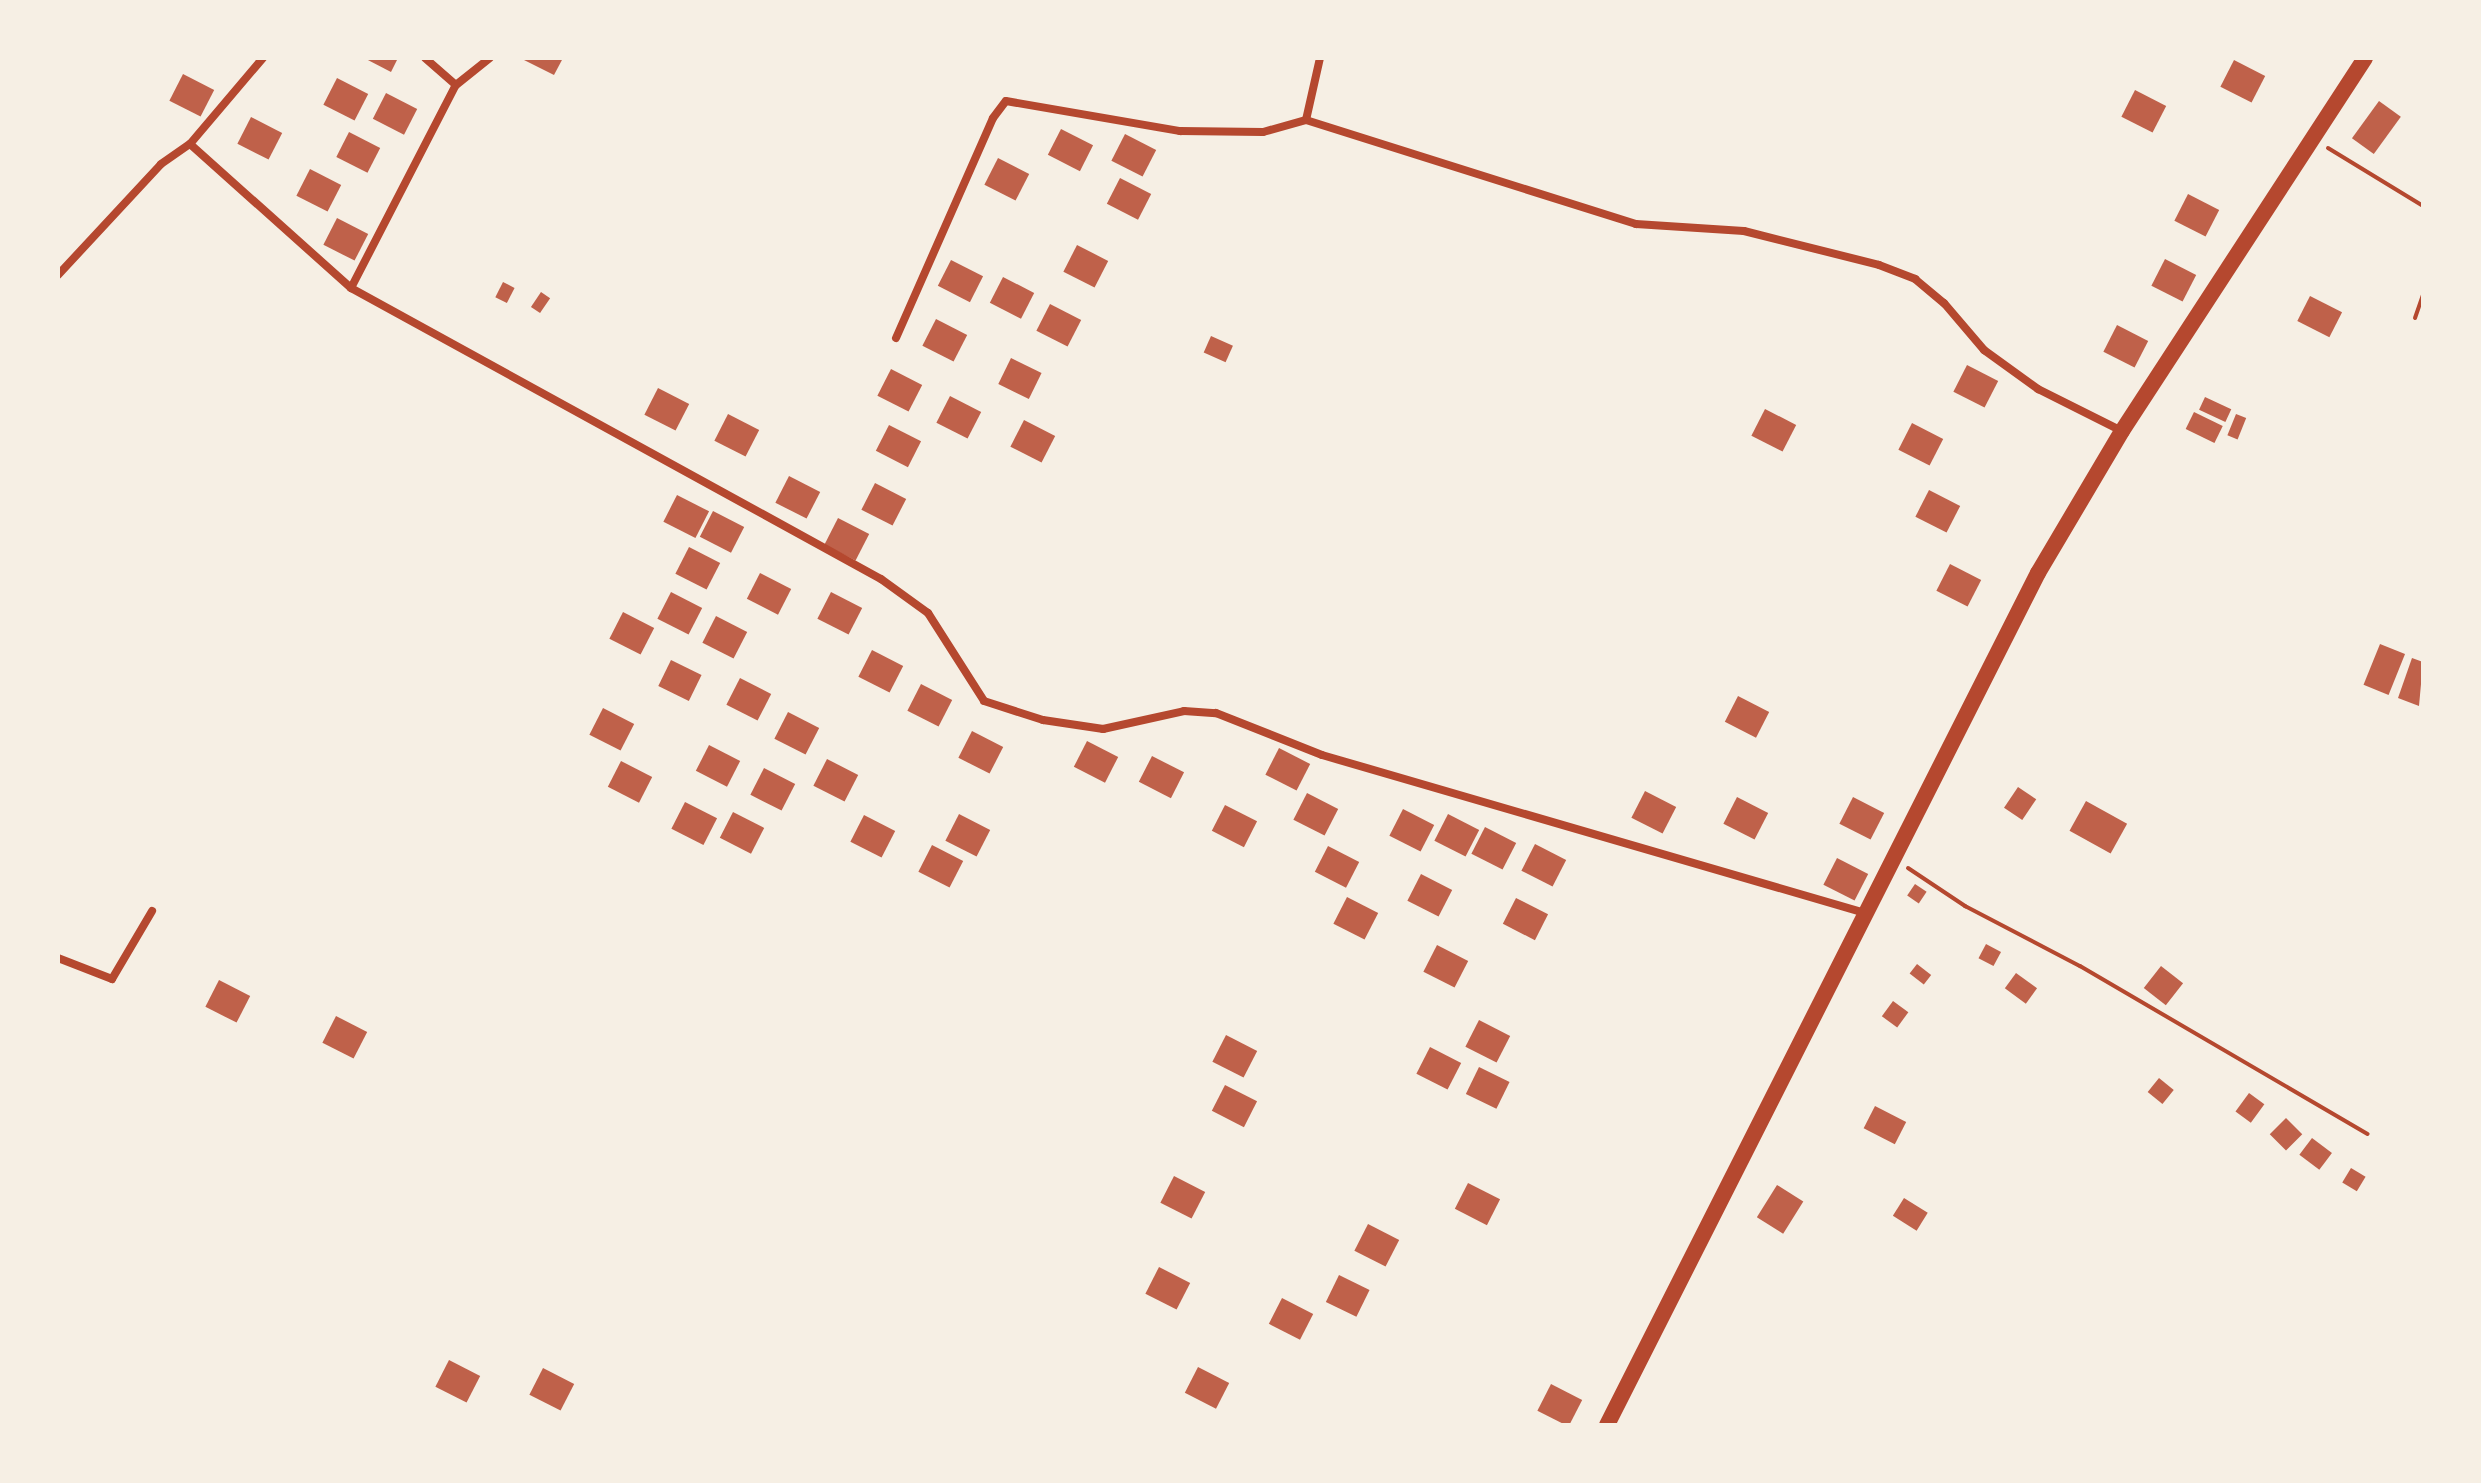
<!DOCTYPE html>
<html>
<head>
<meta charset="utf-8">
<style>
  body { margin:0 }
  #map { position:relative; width:2481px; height:1483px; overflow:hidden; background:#f6efe4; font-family:"Source Sans 3",sans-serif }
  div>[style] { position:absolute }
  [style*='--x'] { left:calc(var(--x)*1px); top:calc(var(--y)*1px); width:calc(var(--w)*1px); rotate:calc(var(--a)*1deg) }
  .building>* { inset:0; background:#bf614a; transform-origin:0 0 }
  .path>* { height:4px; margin:-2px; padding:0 2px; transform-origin:2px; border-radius:2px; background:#b5482f }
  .minor>* { height:8px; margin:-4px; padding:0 4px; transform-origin:4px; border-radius:4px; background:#b5482f }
  .primary>* { height:16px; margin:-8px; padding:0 8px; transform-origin:8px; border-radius:8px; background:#b5482f }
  span { translate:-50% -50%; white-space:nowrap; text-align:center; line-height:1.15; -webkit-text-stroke:7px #f6efe4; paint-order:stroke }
  .frame { position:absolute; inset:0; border:60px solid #f6efe4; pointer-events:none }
</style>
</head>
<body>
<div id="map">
  <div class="building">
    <i style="clip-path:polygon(364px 58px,398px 58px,391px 72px)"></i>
    <i style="clip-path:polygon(520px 58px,563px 58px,554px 75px)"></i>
    <i style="left:2234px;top:60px;width:35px;height:30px;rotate:27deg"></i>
    <i style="left:183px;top:74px;width:35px;height:30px;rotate:27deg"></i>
    <i style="left:337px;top:78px;width:35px;height:30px;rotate:27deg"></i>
    <i style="left:2135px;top:90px;width:35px;height:30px;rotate:27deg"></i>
    <i style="left:386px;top:93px;width:35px;height:29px;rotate:27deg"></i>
    <i style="left:2379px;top:101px;width:27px;height:46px;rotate:36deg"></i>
    <i style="left:251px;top:117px;width:35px;height:30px;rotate:27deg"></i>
    <i style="left:1061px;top:129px;width:36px;height:29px;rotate:27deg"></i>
    <i style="left:349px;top:132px;width:35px;height:28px;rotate:27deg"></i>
    <i style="left:1125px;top:134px;width:35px;height:30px;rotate:27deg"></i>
    <i style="left:998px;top:158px;width:35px;height:30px;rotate:27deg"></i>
    <i style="left:310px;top:169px;width:35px;height:30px;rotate:27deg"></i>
    <i style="left:1120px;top:178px;width:35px;height:29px;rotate:27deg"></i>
    <i style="left:2188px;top:194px;width:35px;height:30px;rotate:27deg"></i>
    <i style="left:337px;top:218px;width:35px;height:30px;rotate:27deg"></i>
    <i style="left:1077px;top:245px;width:35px;height:30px;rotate:27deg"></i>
    <i style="left:2165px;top:259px;width:35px;height:30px;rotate:27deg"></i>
    <i style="left:951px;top:260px;width:36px;height:29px;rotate:27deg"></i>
    <i style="left:1003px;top:277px;width:35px;height:29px;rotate:27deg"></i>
    <i style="left:503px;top:282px;width:13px;height:17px;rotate:27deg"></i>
    <i style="left:541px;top:292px;width:11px;height:18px;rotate:34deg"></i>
    <i style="left:2310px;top:296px;width:36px;height:28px;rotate:27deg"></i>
    <i style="left:1050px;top:304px;width:35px;height:30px;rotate:27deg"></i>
    <i style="left:936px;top:319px;width:35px;height:30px;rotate:27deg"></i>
    <i style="left:2117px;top:325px;width:35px;height:30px;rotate:27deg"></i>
    <i style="left:1211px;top:336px;width:24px;height:18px;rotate:24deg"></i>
    <i style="left:1011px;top:358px;width:34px;height:29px;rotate:26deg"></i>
    <i style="left:1967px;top:365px;width:35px;height:30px;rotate:27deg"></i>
    <i style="left:891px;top:369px;width:35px;height:30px;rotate:27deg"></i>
    <i style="left:658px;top:388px;width:35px;height:30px;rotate:27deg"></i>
    <i style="left:950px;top:396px;width:35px;height:30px;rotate:27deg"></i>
    <i style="left:2205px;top:397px;width:29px;height:14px;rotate:25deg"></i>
    <i style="left:1765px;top:409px;width:35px;height:30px;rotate:27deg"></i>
    <i style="left:2194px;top:412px;width:32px;height:19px;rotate:26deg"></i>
    <i style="left:728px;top:414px;width:35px;height:30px;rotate:27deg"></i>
    <i style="left:2236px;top:414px;width:11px;height:23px;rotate:22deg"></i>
    <i style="left:1024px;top:420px;width:35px;height:30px;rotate:27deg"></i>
    <i style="left:1912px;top:423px;width:35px;height:30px;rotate:27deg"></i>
    <i style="left:889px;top:425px;width:36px;height:29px;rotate:27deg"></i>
    <i style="left:789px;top:476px;width:35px;height:30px;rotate:27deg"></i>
    <i style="left:875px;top:483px;width:35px;height:30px;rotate:27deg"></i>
    <i style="left:1929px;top:490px;width:35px;height:30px;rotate:27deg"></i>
    <i style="left:677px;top:495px;width:36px;height:30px;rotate:27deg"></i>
    <i style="left:713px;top:511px;width:35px;height:29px;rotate:27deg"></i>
    <i style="left:838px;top:518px;width:35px;height:30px;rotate:27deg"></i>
    <i style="left:689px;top:547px;width:35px;height:30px;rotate:27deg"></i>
    <i style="left:1950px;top:564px;width:35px;height:30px;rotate:27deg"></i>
    <i style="left:760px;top:573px;width:35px;height:29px;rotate:27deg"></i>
    <i style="left:671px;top:592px;width:35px;height:30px;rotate:27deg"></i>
    <i style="left:831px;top:592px;width:35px;height:30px;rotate:27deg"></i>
    <i style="left:623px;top:612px;width:35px;height:30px;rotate:27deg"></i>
    <i style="left:716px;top:616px;width:35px;height:30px;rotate:27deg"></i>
    <i style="left:2380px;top:644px;width:27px;height:44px;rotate:22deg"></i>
    <i style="left:872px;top:650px;width:35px;height:30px;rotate:27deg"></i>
    <i style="clip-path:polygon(2412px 658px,2423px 662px,2419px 706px,2398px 698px)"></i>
    <i style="left:671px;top:660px;width:34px;height:29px;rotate:26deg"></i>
    <i style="left:740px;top:678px;width:35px;height:30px;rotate:27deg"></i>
    <i style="left:921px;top:684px;width:35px;height:30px;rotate:27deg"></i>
    <i style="left:1738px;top:696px;width:35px;height:29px;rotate:27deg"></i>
    <i style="left:603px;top:708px;width:35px;height:30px;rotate:27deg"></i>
    <i style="left:788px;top:712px;width:35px;height:30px;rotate:27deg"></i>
    <i style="left:972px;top:731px;width:35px;height:30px;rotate:27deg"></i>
    <i style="left:1087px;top:741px;width:35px;height:29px;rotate:27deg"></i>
    <i style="left:709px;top:745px;width:35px;height:29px;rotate:27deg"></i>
    <i style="left:1279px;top:748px;width:35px;height:30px;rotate:27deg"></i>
    <i style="left:1152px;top:756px;width:36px;height:29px;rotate:27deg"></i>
    <i style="left:827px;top:759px;width:35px;height:30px;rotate:27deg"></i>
    <i style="left:621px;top:761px;width:35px;height:29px;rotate:27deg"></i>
    <i style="left:764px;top:768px;width:35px;height:30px;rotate:27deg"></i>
    <i style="left:2018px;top:787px;width:22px;height:25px;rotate:34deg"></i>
    <i style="left:1645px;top:791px;width:35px;height:30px;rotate:27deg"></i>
    <i style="left:1307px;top:793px;width:35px;height:30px;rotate:27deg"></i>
    <i style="left:1737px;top:797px;width:35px;height:30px;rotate:27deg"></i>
    <i style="left:1853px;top:797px;width:35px;height:30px;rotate:27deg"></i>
    <i style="left:2086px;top:801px;width:47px;height:34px;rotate:29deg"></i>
    <i style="left:685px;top:802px;width:36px;height:30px;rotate:27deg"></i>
    <i style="left:1225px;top:805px;width:36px;height:29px;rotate:27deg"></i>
    <i style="left:1403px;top:809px;width:35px;height:30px;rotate:27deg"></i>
    <i style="left:733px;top:812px;width:35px;height:29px;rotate:27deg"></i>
    <i style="left:959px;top:814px;width:35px;height:30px;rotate:27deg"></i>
    <i style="left:1448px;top:814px;width:35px;height:30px;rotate:27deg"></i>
    <i style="left:864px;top:815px;width:35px;height:30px;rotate:27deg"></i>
    <i style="left:1485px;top:827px;width:35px;height:30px;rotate:27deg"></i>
    <i style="left:1535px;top:844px;width:35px;height:30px;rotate:27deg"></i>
    <i style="left:932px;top:845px;width:35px;height:30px;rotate:27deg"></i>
    <i style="left:1328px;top:846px;width:35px;height:29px;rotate:27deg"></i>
    <i style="left:1837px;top:858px;width:35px;height:30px;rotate:27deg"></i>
    <i style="left:1421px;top:874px;width:35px;height:30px;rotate:27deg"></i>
    <i style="left:1915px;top:884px;width:14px;height:14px;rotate:34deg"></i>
    <i style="left:1347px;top:897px;width:35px;height:30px;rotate:27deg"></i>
    <i style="left:1516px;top:898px;width:36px;height:29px;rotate:27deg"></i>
    <i style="left:1986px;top:944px;width:17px;height:16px;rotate:28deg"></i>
    <i style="left:1437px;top:945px;width:35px;height:30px;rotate:27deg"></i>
    <i style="left:1917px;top:964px;width:18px;height:12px;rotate:38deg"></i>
    <i style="left:2161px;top:966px;width:28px;height:28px;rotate:38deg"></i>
    <i style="left:2016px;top:973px;width:26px;height:19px;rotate:36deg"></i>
    <i style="left:219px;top:980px;width:35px;height:30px;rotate:27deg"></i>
    <i style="left:1893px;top:1001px;width:19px;height:19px;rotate:36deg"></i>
    <i style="left:336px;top:1016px;width:35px;height:30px;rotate:27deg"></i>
    <i style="left:1479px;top:1020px;width:35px;height:30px;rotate:27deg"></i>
    <i style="left:1226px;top:1035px;width:35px;height:30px;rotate:27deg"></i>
    <i style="left:1430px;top:1047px;width:35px;height:30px;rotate:27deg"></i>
    <i style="left:1479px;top:1067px;width:34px;height:30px;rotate:26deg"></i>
    <i style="left:2159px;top:1078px;width:19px;height:18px;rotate:39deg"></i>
    <i style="left:1225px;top:1085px;width:36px;height:29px;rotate:27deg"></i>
    <i style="left:2249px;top:1093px;width:19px;height:23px;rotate:36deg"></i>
    <i style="left:1875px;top:1106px;width:35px;height:25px;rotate:27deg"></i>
    <i style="left:2286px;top:1118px;width:23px;height:23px;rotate:45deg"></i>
    <i style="left:2312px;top:1138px;width:25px;height:21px;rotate:37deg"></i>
    <i style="left:2351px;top:1168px;width:17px;height:17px;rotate:31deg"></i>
    <i style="left:1174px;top:1176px;width:35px;height:30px;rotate:27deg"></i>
    <i style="left:1468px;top:1183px;width:36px;height:29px;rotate:27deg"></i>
    <i style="left:1777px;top:1185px;width:31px;height:38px;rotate:32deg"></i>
    <i style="left:1904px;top:1198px;width:28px;height:21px;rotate:32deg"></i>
    <i style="left:1368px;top:1224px;width:35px;height:30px;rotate:27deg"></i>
    <i style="left:1159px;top:1267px;width:35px;height:30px;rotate:27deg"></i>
    <i style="left:1339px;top:1275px;width:34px;height:30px;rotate:26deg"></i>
    <i style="left:1282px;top:1298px;width:35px;height:29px;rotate:27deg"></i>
    <i style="left:449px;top:1360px;width:35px;height:30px;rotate:27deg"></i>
    <i style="left:1198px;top:1367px;width:35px;height:29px;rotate:27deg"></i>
    <i style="left:543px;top:1368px;width:35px;height:30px;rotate:27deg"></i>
    <i style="left:1551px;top:1384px;width:35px;height:30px;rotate:27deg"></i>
  </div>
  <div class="path">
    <i style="--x:2328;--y:148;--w:111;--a:31.4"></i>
    <i style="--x:2415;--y:318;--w:24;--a:-71"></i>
    <i style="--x:1908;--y:868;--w:69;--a:33.7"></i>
    <i style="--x:1965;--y:906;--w:130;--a:27.6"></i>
    <i style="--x:2080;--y:966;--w:333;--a:30.3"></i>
  </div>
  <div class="minor">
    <i style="--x:425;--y:58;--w:41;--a:41.1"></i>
    <i style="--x:1306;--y:120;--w:64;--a:-77.3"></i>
    <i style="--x:190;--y:144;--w:216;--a:41.8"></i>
    <i style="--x:351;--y:288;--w:605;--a:28.77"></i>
    <i style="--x:881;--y:579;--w:58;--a:35.9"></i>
    <i style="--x:928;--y:613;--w:104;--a:57.5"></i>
    <i style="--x:984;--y:701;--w:62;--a:17.9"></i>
    <i style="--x:1043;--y:720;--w:61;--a:8.5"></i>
    <i style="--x:1103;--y:729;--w:83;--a:-12.5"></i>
    <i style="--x:1184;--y:711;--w:32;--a:4"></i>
    <i style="--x:1216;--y:713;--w:114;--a:21.6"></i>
    <i style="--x:1322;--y:755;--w:566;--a:16.22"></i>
    <i style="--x:58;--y:275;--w:151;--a:-47.1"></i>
    <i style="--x:161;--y:164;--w:35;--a:-35"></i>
    <i style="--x:190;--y:144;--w:113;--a:-49.7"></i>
    <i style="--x:351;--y:288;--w:229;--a:-62.7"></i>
    <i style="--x:456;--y:85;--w:43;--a:-38.5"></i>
    <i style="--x:896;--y:338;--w:240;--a:-66.2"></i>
    <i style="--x:993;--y:118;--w:21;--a:-53"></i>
    <i style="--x:1006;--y:101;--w:177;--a:9.8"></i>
    <i style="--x:1180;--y:131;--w:83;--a:0.7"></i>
    <i style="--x:1263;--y:132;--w:45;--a:-15.6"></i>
    <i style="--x:1306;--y:120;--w:346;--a:17.5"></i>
    <i style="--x:1636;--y:224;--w:108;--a:3.7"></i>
    <i style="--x:1744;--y:231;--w:139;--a:14.1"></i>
    <i style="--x:1879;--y:265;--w:39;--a:21"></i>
    <i style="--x:1915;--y:279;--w:38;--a:40"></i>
    <i style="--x:1944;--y:303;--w:62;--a:49.6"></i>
    <i style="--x:1984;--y:350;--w:67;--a:35.8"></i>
    <i style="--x:2038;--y:389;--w:94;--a:26.6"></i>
    <i style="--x:58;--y:958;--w:58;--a:21.3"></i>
    <i style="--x:112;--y:979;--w:79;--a:-59.5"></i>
  </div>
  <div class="primary">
    <i style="--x:1607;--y:1425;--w:955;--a:-63.17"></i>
    <i style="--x:2038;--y:573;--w:165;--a:-59.4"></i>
    <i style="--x:2122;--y:431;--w:445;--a:-56.9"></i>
  </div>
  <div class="frame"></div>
</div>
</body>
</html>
